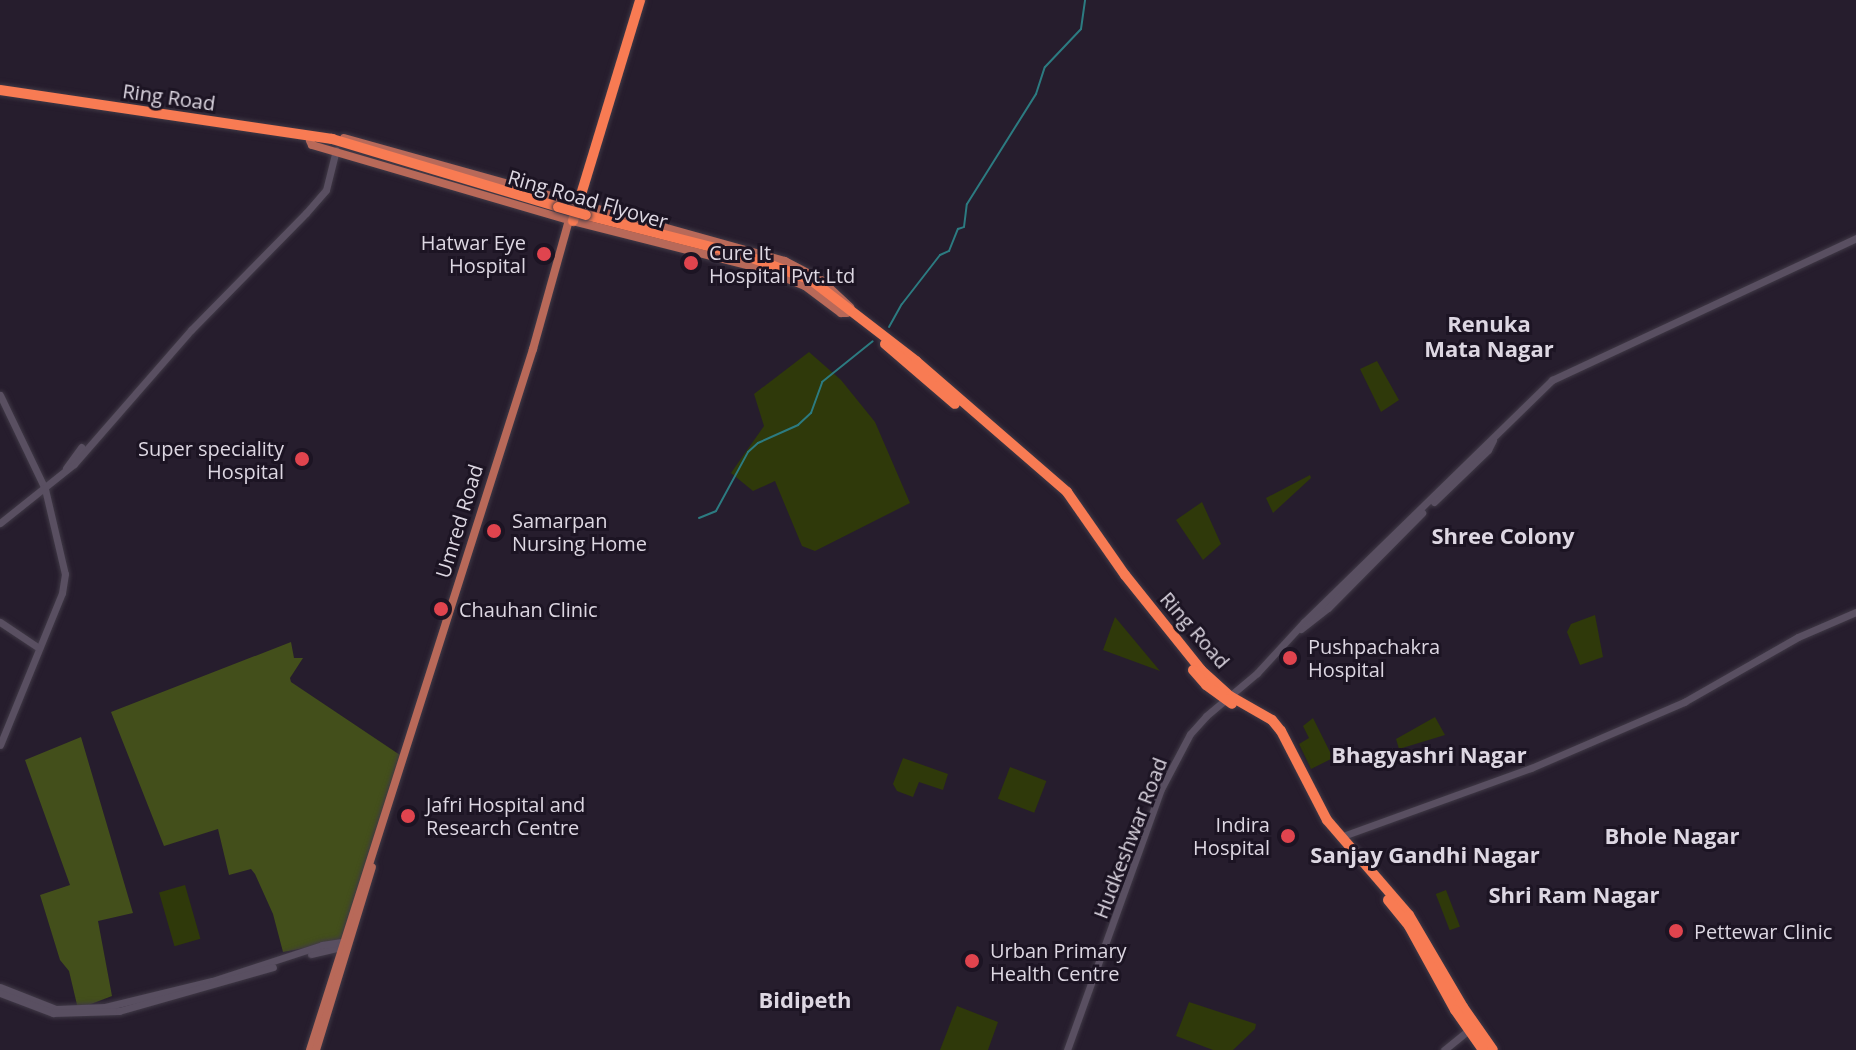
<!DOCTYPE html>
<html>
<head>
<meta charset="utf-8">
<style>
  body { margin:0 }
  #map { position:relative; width:1856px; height:1050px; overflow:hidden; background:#261d2d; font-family:"Open Sans",sans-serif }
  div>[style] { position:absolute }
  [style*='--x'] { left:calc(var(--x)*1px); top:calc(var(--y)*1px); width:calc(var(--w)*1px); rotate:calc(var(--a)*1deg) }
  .green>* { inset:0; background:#2f390a; transform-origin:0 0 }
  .forest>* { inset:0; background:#434f1b }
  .stream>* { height:2px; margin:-1px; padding:0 1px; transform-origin:1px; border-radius:1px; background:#2c7b81 }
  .roads { filter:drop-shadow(0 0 2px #403946) drop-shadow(0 0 2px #403946) }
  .secondary>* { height:7px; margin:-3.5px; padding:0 3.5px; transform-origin:3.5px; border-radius:3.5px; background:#594f61 }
  .primary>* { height:8px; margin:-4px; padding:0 4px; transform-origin:4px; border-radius:4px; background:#b86959 }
  .highway>* { height:10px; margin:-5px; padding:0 5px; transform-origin:5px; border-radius:5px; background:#f87b53 }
  .bridges { filter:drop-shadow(0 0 2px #403946) drop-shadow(0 0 2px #403946) }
  .highway-bridge>* { height:10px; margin:-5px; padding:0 5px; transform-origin:5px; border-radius:5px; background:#f87b53 }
  .dots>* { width:22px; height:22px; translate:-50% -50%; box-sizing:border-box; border:4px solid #1c1423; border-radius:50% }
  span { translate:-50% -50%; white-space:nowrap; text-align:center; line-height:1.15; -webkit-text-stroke:6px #1c1423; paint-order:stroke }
  .street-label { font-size:20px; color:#ddd7e2 }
  .poi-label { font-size:20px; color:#ddd7e2 }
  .right { translate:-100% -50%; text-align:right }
  .left { translate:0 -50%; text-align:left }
  .neighbourhood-label { font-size:22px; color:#ddd7e2; font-weight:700 }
</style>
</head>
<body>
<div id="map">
  <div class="green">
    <i style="clip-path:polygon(809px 352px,841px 380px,875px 422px,910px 503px,815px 551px,802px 546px,775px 481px,753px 491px,731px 473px,764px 426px,754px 394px)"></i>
    <i style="clip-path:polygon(1377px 361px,1399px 400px,1381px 412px,1360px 369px)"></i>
    <i style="clip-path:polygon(1310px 475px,1311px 478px,1273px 513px,1266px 498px)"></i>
    <i style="clip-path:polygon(1202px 502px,1221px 544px,1203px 560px,1176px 520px)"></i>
    <i style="clip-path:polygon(1595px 615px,1603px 657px,1580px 665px,1567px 632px,1571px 624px)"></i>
    <i style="clip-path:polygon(1115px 617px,1160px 671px,1103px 650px)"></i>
    <i style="clip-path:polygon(1435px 717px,1445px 735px,1399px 749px,1396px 739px)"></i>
    <i style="clip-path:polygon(1313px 718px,1333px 758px,1311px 769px,1299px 744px,1309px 738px,1303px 726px)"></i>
    <i style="clip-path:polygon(903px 758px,948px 774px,943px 790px,919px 782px,913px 797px,897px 791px,893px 784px)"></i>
    <i style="left:1010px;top:767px;width:39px;height:34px;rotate:21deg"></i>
    <i style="left:185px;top:885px;width:56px;height:27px;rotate:74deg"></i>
    <i style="left:1446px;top:890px;width:39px;height:11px;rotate:69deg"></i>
    <i style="clip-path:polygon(1189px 1002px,1256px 1024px,1255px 1029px,1233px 1050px,1213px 1050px,1176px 1036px)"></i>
    <i style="clip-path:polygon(957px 1006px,998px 1022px,988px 1050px,940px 1050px)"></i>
  </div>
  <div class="forest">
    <i style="clip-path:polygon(291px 642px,294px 658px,303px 658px,290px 678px,291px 682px,400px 755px,343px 941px,283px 952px,273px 914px,255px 874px,251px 869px,229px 875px,218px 829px,164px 846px,111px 712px)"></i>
    <i style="clip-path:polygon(81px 737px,133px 913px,98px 921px,112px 996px,78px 1009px,69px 971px,60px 960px,40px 895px,70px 885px,25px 760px)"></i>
  </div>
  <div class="stream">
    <i style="--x:889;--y:327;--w:26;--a:-61"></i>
    <i style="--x:902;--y:304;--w:62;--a:-52.2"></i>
    <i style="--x:940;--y:255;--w:10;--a:-24"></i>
    <i style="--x:949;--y:251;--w:24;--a:-68"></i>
    <i style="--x:958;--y:229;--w:6;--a:-18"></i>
    <i style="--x:964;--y:227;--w:23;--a:-83"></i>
    <i style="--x:967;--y:204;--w:130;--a:-57.9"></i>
    <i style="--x:1036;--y:94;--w:28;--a:-72"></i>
    <i style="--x:1045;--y:67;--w:52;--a:-46.5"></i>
    <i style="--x:1081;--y:29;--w:29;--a:-82"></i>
    <i style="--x:699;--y:518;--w:18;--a:-22"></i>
    <i style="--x:716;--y:511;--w:67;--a:-61.5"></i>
    <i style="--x:748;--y:452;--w:13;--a:-42"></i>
    <i style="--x:758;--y:443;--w:44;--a:-24.2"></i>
    <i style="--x:798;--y:425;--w:18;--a:-43"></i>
    <i style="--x:811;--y:413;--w:33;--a:-70"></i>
    <i style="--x:822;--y:382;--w:65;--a:-38.8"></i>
  </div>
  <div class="roads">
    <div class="secondary">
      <i style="--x:0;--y:395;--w:104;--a:64.4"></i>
      <i style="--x:45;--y:489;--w:87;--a:76.8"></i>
      <i style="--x:65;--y:574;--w:19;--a:99"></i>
      <i style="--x:62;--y:593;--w:164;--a:112.2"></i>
      <i style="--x:66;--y:468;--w:26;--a:-54"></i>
      <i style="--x:1434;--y:502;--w:75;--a:-43.9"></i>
      <i style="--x:1488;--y:450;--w:11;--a:-63"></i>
      <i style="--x:0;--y:523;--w:95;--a:-38.6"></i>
      <i style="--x:74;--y:464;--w:178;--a:-48.9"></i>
      <i style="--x:191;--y:330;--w:164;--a:-45.5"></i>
      <i style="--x:306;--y:213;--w:30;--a:-49"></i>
      <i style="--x:326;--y:190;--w:41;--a:-76"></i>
      <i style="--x:0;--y:622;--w:47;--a:33.7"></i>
      <i style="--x:1301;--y:629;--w:34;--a:-38"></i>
      <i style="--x:1328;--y:608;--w:134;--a:-45.3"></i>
      <i style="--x:1340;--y:837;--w:203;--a:-19.9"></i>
      <i style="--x:1531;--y:768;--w:167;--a:-23.3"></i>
      <i style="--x:1684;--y:702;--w:131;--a:-29.7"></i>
      <i style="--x:1798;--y:637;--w:63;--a:-23.3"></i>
      <i style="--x:311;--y:954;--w:36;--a:-13"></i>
      <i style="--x:0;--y:987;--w:60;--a:21.4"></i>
      <i style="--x:56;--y:1009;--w:49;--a:-2.3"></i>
      <i style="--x:105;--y:1007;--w:110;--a:-13.7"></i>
      <i style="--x:212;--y:981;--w:116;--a:-18.1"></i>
      <i style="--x:322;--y:945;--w:26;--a:-9"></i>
      <i style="--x:0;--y:993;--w:57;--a:20.7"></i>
      <i style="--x:53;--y:1013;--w:66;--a:-1.7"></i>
      <i style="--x:119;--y:1011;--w:160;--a:-15.9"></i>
      <i style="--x:1067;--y:1050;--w:277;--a:-70.2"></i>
      <i style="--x:1161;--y:789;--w:62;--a:-62.2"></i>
      <i style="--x:1190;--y:734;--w:24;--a:-48"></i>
      <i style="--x:1206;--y:716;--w:67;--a:-40.1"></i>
      <i style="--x:1257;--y:673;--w:69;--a:-47.3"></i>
      <i style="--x:1304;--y:622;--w:347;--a:-44.3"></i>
      <i style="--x:1552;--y:380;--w:336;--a:-25"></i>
      <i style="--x:1444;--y:1050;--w:33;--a:-39"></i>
    </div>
    <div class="primary">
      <i style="--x:344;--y:138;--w:458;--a:15.6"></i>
      <i style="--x:785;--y:261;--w:41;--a:27.8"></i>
      <i style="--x:821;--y:280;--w:40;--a:43"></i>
      <i style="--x:310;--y:141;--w:4;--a:63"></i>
      <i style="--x:312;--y:145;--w:268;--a:16.3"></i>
      <i style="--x:569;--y:220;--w:203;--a:14.2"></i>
      <i style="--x:766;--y:270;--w:42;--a:22.3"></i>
      <i style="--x:805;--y:286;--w:45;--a:36.9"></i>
      <i style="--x:841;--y:313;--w:6;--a:0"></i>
      <i style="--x:310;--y:1050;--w:736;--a:-72.35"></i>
      <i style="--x:533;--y:349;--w:134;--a:-74.4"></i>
      <i style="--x:316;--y:1050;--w:191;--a:-73"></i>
    </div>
    <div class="highway">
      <i style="--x:0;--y:90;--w:336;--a:8.4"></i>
      <i style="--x:332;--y:139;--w:236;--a:16.7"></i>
      <i style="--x:586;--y:215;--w:166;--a:14.3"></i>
      <i style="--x:747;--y:256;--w:68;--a:20.6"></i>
      <i style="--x:811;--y:280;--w:133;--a:37.6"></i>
      <i style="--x:916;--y:361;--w:200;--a:40.9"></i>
      <i style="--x:1067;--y:492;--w:101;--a:55.1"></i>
      <i style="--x:1125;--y:575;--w:122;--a:51.3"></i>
      <i style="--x:1201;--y:670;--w:39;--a:42"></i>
      <i style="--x:1230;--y:696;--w:48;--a:29.7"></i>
      <i style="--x:1272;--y:720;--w:14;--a:51"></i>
      <i style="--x:1281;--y:731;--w:100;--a:62.7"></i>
      <i style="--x:1327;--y:820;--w:125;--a:49.2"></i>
      <i style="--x:1409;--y:915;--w:107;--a:59.6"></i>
      <i style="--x:1463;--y:1007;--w:52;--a:55.1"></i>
      <i style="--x:573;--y:221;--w:231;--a:-73.1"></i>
      <i style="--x:885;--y:344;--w:92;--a:40.6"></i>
      <i style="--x:1193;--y:670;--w:20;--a:49"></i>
      <i style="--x:1206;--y:685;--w:32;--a:36"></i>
      <i style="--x:1388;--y:900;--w:33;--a:51"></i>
      <i style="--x:1409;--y:926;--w:96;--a:61.3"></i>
      <i style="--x:1455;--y:1010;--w:49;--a:55"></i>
    </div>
  </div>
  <div class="bridges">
    <div class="highway-bridge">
      <i style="--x:558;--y:207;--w:29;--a:16"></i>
    </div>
  </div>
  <div class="dots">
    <i style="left:544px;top:254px;background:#e0444e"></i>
    <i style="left:691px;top:263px;background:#e0444e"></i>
    <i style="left:302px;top:459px;background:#e0444e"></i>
    <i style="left:494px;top:531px;background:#e0444e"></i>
    <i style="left:441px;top:609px;background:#e0444e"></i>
    <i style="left:1290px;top:658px;background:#e0444e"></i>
    <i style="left:408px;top:816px;background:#e0444e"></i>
    <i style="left:1288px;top:836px;background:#e0444e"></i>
    <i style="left:1676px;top:931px;background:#e0444e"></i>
    <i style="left:972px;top:961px;background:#e0444e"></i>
  </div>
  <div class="street-label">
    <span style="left:169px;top:97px;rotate:8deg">Ring Road</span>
    <span style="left:588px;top:199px;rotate:16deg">Ring Road Flyover</span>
    <span style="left:459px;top:521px;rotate:-73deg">Umred Road</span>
    <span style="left:1195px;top:630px;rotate:49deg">Ring Road</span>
    <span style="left:1130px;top:838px;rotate:-69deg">Hudkeshwar Road</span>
  </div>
  <div class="poi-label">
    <span class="right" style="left:526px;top:254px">Hatwar Eye<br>Hospital</span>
    <span class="left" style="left:709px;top:264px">Cure It<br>Hospital Pvt.Ltd</span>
    <span class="right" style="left:284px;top:460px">Super speciality<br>Hospital</span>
    <span class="left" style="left:512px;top:532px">Samarpan<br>Nursing Home</span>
    <span class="left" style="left:459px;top:609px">Chauhan Clinic</span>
    <span class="left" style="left:1308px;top:658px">Pushpachakra<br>Hospital</span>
    <span class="left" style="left:426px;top:816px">Jafri Hospital and<br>Research Centre</span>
    <span class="right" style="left:1270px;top:836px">Indira<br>Hospital</span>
    <span class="left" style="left:1694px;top:931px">Pettewar Clinic</span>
    <span class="left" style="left:990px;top:962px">Urban Primary<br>Health Centre</span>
  </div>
  <div class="neighbourhood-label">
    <span style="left:1489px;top:336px">Renuka<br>Mata Nagar</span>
    <span style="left:1503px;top:536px">Shree Colony</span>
    <span style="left:1429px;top:755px">Bhagyashri Nagar</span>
    <span style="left:1672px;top:836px">Bhole Nagar</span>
    <span style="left:1425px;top:855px">Sanjay Gandhi Nagar</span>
    <span style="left:1574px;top:895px">Shri Ram Nagar</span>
    <span style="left:805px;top:1000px">Bidipeth</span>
  </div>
</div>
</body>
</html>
